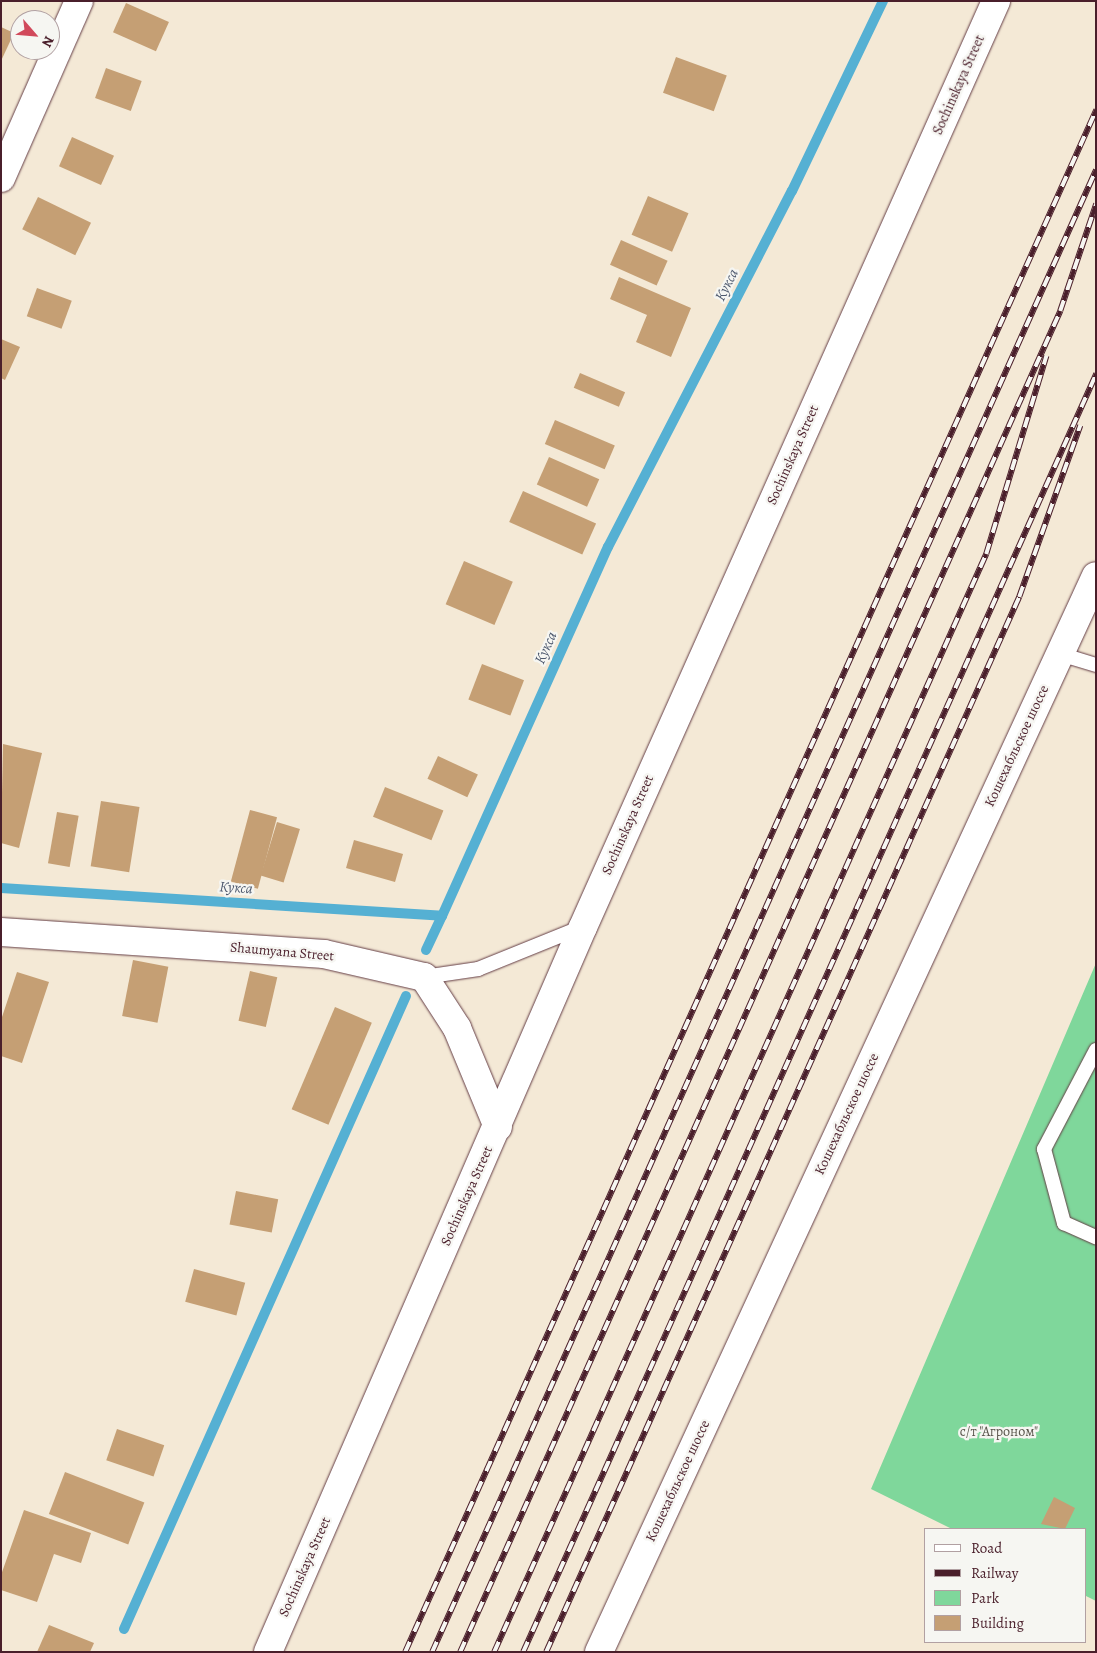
<!DOCTYPE html>
<html>
<head>
<meta charset="utf-8">
<style>
  body { margin:0 }
  #map { position:relative; width:1097px; height:1653px; overflow:hidden; background:#f4e9d6; font-family:Alegreya,serif }
  div>[style] { position:absolute }
  [style*='--x'] { left:calc(var(--x)*1px); top:calc(var(--y)*1px); width:calc(var(--w)*1px); rotate:calc(var(--a)*1deg) }
  .green>* { inset:0; background:#7fd79b }
  .stream>* { height:10px; margin:-5px; padding:0 5px; transform-origin:5px; border-radius:5px; background:#55b0d3 }
  .building>* { inset:0; background:#c59f74; transform-origin:0 0 }
  .roads { filter:drop-shadow(0 0 1px #643d45) drop-shadow(0 0 1px #643d45) }
  .service>* { height:14px; margin:-7px; padding:0 7px; transform-origin:7px; border-radius:7px; background:#fff }
  .minor>* { height:28px; margin:-14px; padding:0 14px; transform-origin:14px; border-radius:14px; background:#fff }
  .primary>* { height:28px; margin:-14px; padding:0 14px; transform-origin:14px; border-radius:14px; background:#fff }
  .rail>* { height:5.5px; margin-top:-2.75px; transform-origin:0; background:repeating-linear-gradient(90deg,#f6f6f2 0 11px,#4a1f2b 0 22px); box-sizing:border-box; border-block:1px solid #4a1f2b }
  span { translate:-50% -50%; white-space:nowrap; text-align:center; line-height:1.15; -webkit-text-stroke:4.5px #f6f6f2; paint-order:stroke }
  .street-label { font-size:14px; color:#4a1f2b }
  .park-label { font-size:14px; color:#5a564d }
  .water-label { font-size:15px; color:#4e596e; font-style:italic }
  .frame { position:absolute; inset:0; border:2px solid #4a1f2b; pointer-events:none }
  .legend { position:absolute; left:924px; top:1528px; width:162px; height:115px; box-sizing:border-box; background:#f6f6f2; border:1px solid #b1a0a2; margin:0; padding:6px 9px; list-style:none; font-size:15px; color:#4a1f2b }
  .legend li { display:flex; align-items:center; gap:10px; height:25px }
  .legend b { width:25px; border:1px solid #b1a0a2 }
  .north { position:absolute; left:10px; top:10px; width:50px; height:50px; box-sizing:border-box; background:#f6f6f2; border:1px solid #b1a0a2; border-radius:50%; rotate:117deg; font-size:14px; font-weight:700; line-height:20px; text-align:center; color:#4a1f2b }
  .north::after { content:''; display:block; margin:auto; width:18px; height:22px; background:#d1495b; clip-path:polygon(50% 0,100% 100%,50% 72%,0 100%) }
</style>
</head>
<body>
<div id="map">
  <div class="green">
    <i style="clip-path:polygon(1096px 963px,1096px 1601px,1086px 1596px,1086px 1529px,952px 1529px,871px 1489px)"></i>
  </div>
  <div class="stream">
    <i style="--x:1;--y:888;--w:442;--a:3.6"></i>
    <i style="--x:442;--y:916;--w:405;--a:-65.8"></i>
    <i style="--x:608;--y:547;--w:401;--a:-62.7"></i>
    <i style="--x:792;--y:191;--w:211;--a:-64.4"></i>
    <i style="--x:426;--y:950;--w:38;--a:-65"></i>
    <i style="--x:124;--y:1629;--w:693;--a:-65.99"></i>
  </div>
  <div class="building">
    <i style="left:126px;top:3px;width:47px;height:32px;rotate:24deg"></i>
    <i style="clip-path:polygon(1px 27px,14px 33px,1px 61px)"></i>
    <i style="left:676px;top:57px;width:54px;height:38px;rotate:20deg"></i>
    <i style="left:106px;top:68px;width:38px;height:32px;rotate:20deg"></i>
    <i style="left:72px;top:137px;width:46px;height:32px;rotate:24deg"></i>
    <i style="left:648px;top:196px;width:44px;height:42px;rotate:23deg"></i>
    <i style="left:38px;top:197px;width:59px;height:36px;rotate:26deg"></i>
    <i style="left:621px;top:240px;width:51px;height:27px;rotate:24deg"></i>
    <i style="clip-path:polygon(619px 277px,691px 308px,671px 357px,636px 342px,647px 315px,610px 299px)"></i>
    <i style="left:37px;top:288px;width:37px;height:30px;rotate:20deg"></i>
    <i style="clip-path:polygon(1px 339px,20px 347px,5px 380px,1px 378px)"></i>
    <i style="left:580px;top:373px;width:49px;height:16px;rotate:23deg"></i>
    <i style="left:555px;top:420px;width:65px;height:26px;rotate:23deg"></i>
    <i style="left:549px;top:457px;width:55px;height:30px;rotate:24deg"></i>
    <i style="left:523px;top:491px;width:80px;height:34px;rotate:24deg"></i>
    <i style="left:464px;top:561px;width:53px;height:47px;rotate:23deg"></i>
    <i style="left:482px;top:664px;width:45px;height:38px;rotate:21deg"></i>
    <i style="clip-path:polygon(3px 744px,42px 753px,19px 848px,1px 843px)"></i>
    <i style="left:438px;top:756px;width:44px;height:25px;rotate:25deg"></i>
    <i style="left:385px;top:787px;width:63px;height:32px;rotate:22deg"></i>
    <i style="left:101px;top:801px;width:39px;height:66px;rotate:9deg"></i>
    <i style="left:250px;top:810px;width:28px;height:74px;rotate:15deg"></i>
    <i style="left:57px;top:812px;width:22px;height:52px;rotate:10deg"></i>
    <i style="left:277px;top:822px;width:24px;height:56px;rotate:17deg"></i>
    <i style="left:354px;top:840px;width:51px;height:29px;rotate:16deg"></i>
    <i style="left:133px;top:960px;width:36px;height:57px;rotate:11deg"></i>
    <i style="left:250px;top:971px;width:28px;height:51px;rotate:13deg"></i>
    <i style="clip-path:polygon(17px 972px,49px 982px,22px 1063px,1px 1056px,1px 1020px)"></i>
    <i style="left:335px;top:1007px;width:40px;height:111px;rotate:23deg"></i>
    <i style="left:236px;top:1191px;width:43px;height:34px;rotate:11deg"></i>
    <i style="left:194px;top:1269px;width:53px;height:34px;rotate:15deg"></i>
    <i style="left:117px;top:1429px;width:50px;height:33px;rotate:19deg"></i>
    <i style="left:65px;top:1472px;width:85px;height:45px;rotate:21deg"></i>
    <i style="clip-path:polygon(1054px 1497px,1075px 1508px,1065px 1529px,1041px 1524px)"></i>
    <i style="clip-path:polygon(24px 1510px,91px 1533px,81px 1563px,54px 1554px,37px 1602px,1px 1590px,1px 1575px)"></i>
    <i style="clip-path:polygon(49px 1625px,94px 1643px,90px 1652px,37px 1652px)"></i>
  </div>
  <div class="roads">
    <div class="service">
      <i style="--x:1060;--y:654;--w:38;--a:17"></i>
      <i style="--x:424;--y:977;--w:55;--a:-8.4"></i>
      <i style="--x:478;--y:969;--w:112;--a:-22"></i>
      <i style="--x:1096;--y:1050;--w:112;--a:117.7"></i>
      <i style="--x:1044;--y:1149;--w:77;--a:74.9"></i>
      <i style="--x:1064;--y:1223;--w:35;--a:24"></i>
    </div>
    <div class="minor">
      <i style="--x:1;--y:178;--w:193;--a:-66.2"></i>
      <i style="--x:1;--y:932;--w:324;--a:3.9"></i>
      <i style="--x:324;--y:954;--w:103;--a:13"></i>
      <i style="--x:424;--y:977;--w:61;--a:57.1"></i>
      <i style="--x:457;--y:1028;--w:107;--a:67.5"></i>
      <i style="--x:268;--y:1652;--w:790;--a:-66.52"></i>
      <i style="--x:583;--y:927;--w:1014;--a:-65.96"></i>
    </div>
    <div class="primary">
      <i style="--x:599;--y:1652;--w:1185;--a:-65.21"></i>
    </div>
  </div>
  <div class="rail">
    <i style="--x:405;--y:1652;--w:1690;--a:-65.86"></i>
    <i style="--x:432;--y:1652;--w:1624;--a:-65.87"></i>
    <i style="--x:460;--y:1652;--w:1469;--a:-65.89"></i>
    <i style="--x:1060;--y:311;--w:113;--a:-71.4"></i>
    <i style="--x:494;--y:1652;--w:1203;--a:-65.86"></i>
    <i style="--x:986;--y:554;--w:207;--a:-73.1"></i>
    <i style="--x:523;--y:1652;--w:1401;--a:-65.85"></i>
    <i style="--x:546;--y:1652;--w:1156;--a:-65.85"></i>
    <i style="--x:1019;--y:597;--w:182;--a:-70.4"></i>
  </div>
  <div class="street-label">
    <span style="left:959px;top:85px;rotate:-66deg">Sochinskaya Street</span>
    <span style="left:793px;top:455px;rotate:-66deg">Sochinskaya Street</span>
    <span style="left:1017px;top:746px;rotate:-65deg">Кошехабльское шоссе</span>
    <span style="left:628px;top:825px;rotate:-66deg">Sochinskaya Street</span>
    <span style="left:282px;top:952px;rotate:5deg">Shaumyana Street</span>
    <span style="left:847px;top:1114px;rotate:-65deg">Кошехабльское шоссе</span>
    <span style="left:467px;top:1196px;rotate:-66deg">Sochinskaya Street</span>
    <span style="left:678px;top:1481px;rotate:-65deg">Кошехабльское шоссе</span>
    <span style="left:305px;top:1567px;rotate:-66deg">Sochinskaya Street</span>
  </div>
  <div class="park-label">
    <span style="left:999px;top:1432px">с/т "Агроном"</span>
  </div>
  <div class="water-label">
    <span style="left:727px;top:285px;rotate:-63deg">Кукса</span>
    <span style="left:546px;top:648px;rotate:-66deg">Кукса</span>
    <span style="left:236px;top:888px;rotate:4deg">Кукса</span>
  </div>
  <div class="frame"></div>
  <ul class="legend">
  <li><b style="height:6px;background:#fff"></b>Road</li>
  <li><b style="height:6px;background:#4a1f2b"></b>Railway</li>
  <li><b style="height:14px;background:#7fd79b"></b>Park</li>
  <li><b style="height:14px;background:#c59f74"></b>Building</li>
  </ul>
  <div class="north">N</div>
</div>
</body>
</html>
